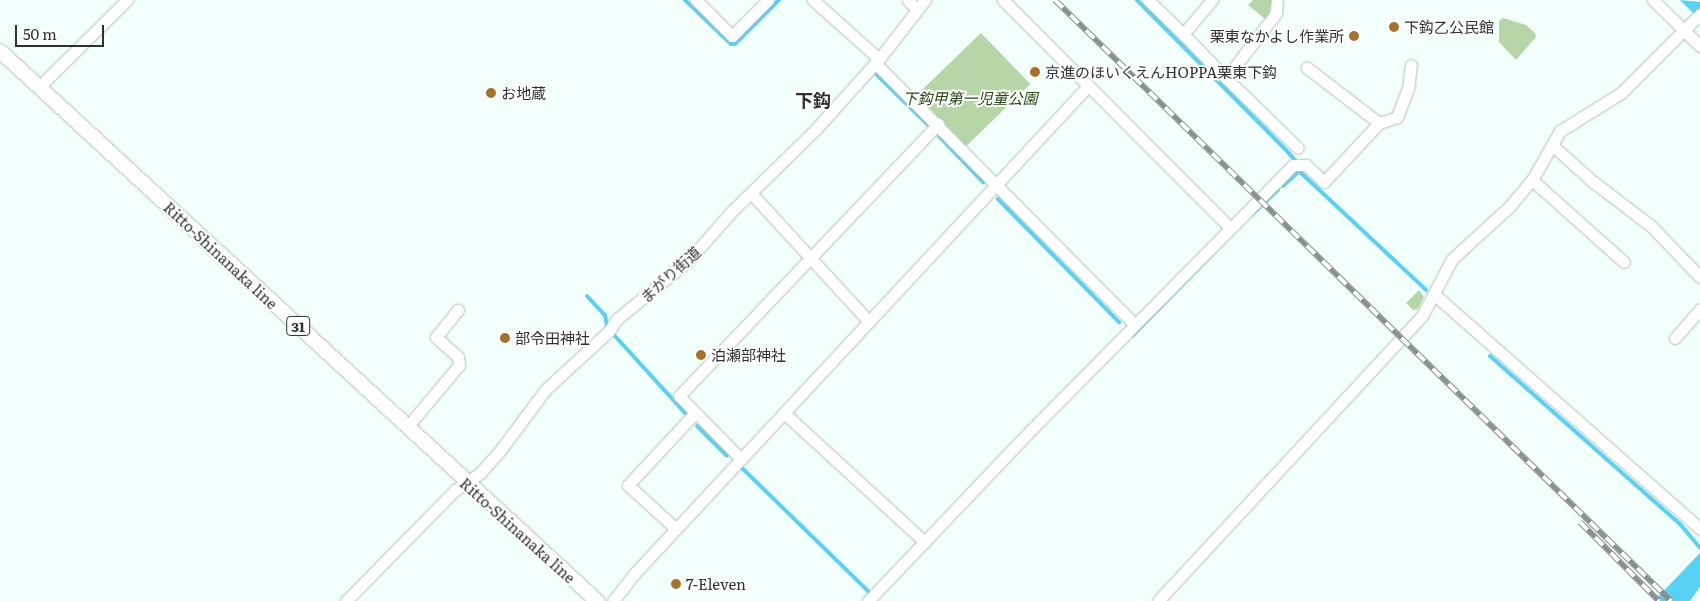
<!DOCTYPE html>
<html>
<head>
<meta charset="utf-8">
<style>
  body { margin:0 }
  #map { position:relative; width:1700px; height:601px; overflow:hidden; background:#f2fffb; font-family:Literata,"Noto Sans JP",serif }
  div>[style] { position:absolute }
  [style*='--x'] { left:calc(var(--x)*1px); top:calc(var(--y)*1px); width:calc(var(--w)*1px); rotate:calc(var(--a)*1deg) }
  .green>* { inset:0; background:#b7d6a7; transform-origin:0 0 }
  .water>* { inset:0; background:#57d2f5 }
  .stream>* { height:4px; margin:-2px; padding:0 2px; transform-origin:2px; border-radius:2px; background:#57d2f5 }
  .roads { filter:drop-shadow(0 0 1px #b3bfbb) drop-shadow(0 0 1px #b3bfbb) }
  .minor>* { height:11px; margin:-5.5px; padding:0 5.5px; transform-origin:5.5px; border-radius:5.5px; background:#fff }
  .major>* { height:14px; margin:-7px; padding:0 7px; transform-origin:7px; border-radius:7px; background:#fff }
  .rail>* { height:5.5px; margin-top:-2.75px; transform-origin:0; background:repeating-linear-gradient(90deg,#fff 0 11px,#87908e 0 22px); box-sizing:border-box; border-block:1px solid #87908e }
  .dots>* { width:14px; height:14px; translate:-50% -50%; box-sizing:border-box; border:2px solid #fff; border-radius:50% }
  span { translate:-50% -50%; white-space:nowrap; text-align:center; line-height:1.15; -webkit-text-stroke:4px #fff; paint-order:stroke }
  .shield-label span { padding:1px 4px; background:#fff; border:1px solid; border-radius:4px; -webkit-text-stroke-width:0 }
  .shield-label { font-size:14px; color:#2d3231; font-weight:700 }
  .poi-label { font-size:15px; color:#2d3231 }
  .left { translate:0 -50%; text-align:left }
  .right { translate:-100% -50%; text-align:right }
  .park-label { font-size:15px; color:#284812; font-style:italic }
  .street-label { font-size:15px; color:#2d3231 }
  .quarter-label { font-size:18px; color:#2d3231; font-weight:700 }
  .scale { position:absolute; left:15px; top:25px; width:89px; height:22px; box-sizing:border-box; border:2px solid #2d3231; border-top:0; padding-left:6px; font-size:15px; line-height:18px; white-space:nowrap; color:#2d3231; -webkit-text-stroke:4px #fff; paint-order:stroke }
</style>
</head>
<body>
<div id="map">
  <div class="green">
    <i style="clip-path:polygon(1253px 0,1271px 0,1270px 11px,1265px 19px,1248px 5px)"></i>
    <i style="clip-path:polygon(1503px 18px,1526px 25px,1535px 33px,1536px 37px,1516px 60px,1499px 42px,1499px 21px)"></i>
    <i style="left:981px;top:33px;width:71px;height:89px;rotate:46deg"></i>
    <i style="clip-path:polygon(1419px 290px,1424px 297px,1418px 309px,1413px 310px,1406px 303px)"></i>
  </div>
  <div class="water">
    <i style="clip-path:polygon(1680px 0,1700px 2px,1700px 20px)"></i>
    <i style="clip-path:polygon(1700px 553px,1700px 587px,1690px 601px,1654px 601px)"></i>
  </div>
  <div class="stream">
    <i style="--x:685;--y:0;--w:64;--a:43.7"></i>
    <i style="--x:731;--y:44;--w:4;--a:0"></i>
    <i style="--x:735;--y:44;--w:62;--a:-45"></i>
    <i style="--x:1137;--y:0;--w:206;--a:45.2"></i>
    <i style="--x:1282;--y:146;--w:19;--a:47"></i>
    <i style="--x:1295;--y:160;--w:12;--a:70"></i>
    <i style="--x:875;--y:73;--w:73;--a:44.4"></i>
    <i style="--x:939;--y:136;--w:64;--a:46.3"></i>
    <i style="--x:1283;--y:186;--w:22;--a:-43"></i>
    <i style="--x:1299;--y:171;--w:174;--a:43.1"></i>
    <i style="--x:998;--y:199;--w:173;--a:45.5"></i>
    <i style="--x:1251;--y:215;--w:37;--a:-43"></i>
    <i style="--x:587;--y:296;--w:26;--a:47"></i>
    <i style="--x:605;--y:315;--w:11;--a:80"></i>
    <i style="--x:1133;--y:335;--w:113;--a:-45.7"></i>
    <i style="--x:615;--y:336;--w:104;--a:47.7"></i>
    <i style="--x:1490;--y:356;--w:254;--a:41.5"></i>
    <i style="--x:1680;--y:524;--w:31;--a:50"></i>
    <i style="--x:697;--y:426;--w:42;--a:45"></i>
    <i style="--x:742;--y:468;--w:177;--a:44.3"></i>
  </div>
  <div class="roads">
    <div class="minor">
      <i style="--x:696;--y:0;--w:51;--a:45"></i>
      <i style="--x:732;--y:36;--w:51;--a:-45"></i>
      <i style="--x:908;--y:0;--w:13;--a:48"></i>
      <i style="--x:1003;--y:0;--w:320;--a:45.1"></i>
      <i style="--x:1148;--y:0;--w:49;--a:44.2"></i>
      <i style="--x:1183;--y:34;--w:45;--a:-49.5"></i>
      <i style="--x:1653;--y:0;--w:66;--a:44.4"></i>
      <i style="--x:1183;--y:34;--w:62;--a:45.7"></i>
      <i style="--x:1226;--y:78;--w:82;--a:-52.4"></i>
      <i style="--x:1276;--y:13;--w:13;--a:-86"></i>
      <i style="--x:879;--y:59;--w:75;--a:-52.1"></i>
      <i style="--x:875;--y:63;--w:368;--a:45.2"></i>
      <i style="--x:1226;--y:78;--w:100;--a:44.2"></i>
      <i style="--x:39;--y:87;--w:124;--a:-44.7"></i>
      <i style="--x:1379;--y:123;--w:19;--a:-18"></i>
      <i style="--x:1397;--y:117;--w:30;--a:-69"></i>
      <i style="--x:1408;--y:89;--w:24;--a:-83"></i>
      <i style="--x:1552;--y:145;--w:54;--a:42"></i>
      <i style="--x:1592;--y:181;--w:74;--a:37.3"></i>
      <i style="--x:1651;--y:226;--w:71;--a:46.1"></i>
      <i style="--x:1532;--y:180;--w:123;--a:41.7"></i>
      <i style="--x:751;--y:193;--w:175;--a:47.5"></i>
      <i style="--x:1435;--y:295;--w:354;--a:41.4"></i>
      <i style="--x:1675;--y:338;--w:38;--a:-49"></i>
      <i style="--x:784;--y:413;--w:191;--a:42.5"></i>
      <i style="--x:407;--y:427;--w:81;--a:-50"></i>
      <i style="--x:459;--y:365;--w:8;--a:-97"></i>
      <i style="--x:458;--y:357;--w:30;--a:-138"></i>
      <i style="--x:436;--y:337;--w:35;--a:-51"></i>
      <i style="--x:741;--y:459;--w:88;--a:-134.5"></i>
      <i style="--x:679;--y:396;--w:376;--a:-46.4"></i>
      <i style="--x:676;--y:529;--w:65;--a:-137.5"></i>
      <i style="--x:628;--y:485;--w:98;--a:-47.1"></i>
      <i style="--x:346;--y:601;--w:156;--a:-45.5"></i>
      <i style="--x:455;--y:490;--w:30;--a:-34"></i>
      <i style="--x:480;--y:473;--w:28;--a:-48"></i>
      <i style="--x:499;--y:452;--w:77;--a:-53.4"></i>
      <i style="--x:545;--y:390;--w:86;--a:-42.6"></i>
      <i style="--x:608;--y:332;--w:16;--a:-55"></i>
      <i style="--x:617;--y:319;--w:92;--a:-39.2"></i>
      <i style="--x:688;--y:261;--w:67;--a:-48.7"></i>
      <i style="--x:732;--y:211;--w:116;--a:-44.3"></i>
      <i style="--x:815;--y:130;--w:96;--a:-48"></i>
      <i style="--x:879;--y:59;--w:89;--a:-138.2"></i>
      <i style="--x:613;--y:601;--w:36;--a:-52"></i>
      <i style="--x:635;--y:573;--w:665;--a:-47.07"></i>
      <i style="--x:868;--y:601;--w:231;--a:-46.4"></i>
      <i style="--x:1027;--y:434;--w:378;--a:-45.3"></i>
      <i style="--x:1293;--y:165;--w:13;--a:0"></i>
      <i style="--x:1306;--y:165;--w:25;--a:43"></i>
      <i style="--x:1324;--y:182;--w:81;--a:-47"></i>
      <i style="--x:1379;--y:123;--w:91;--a:-142.6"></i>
      <i style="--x:1158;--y:601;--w:388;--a:-47.2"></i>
      <i style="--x:1422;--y:316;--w:64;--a:-62.2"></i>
      <i style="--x:1452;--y:259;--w:77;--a:-42.4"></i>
      <i style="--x:1509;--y:207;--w:35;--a:-50"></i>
      <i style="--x:1532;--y:180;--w:56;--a:-60.3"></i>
      <i style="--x:1560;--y:131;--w:72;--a:-31.9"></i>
      <i style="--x:1621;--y:93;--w:112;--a:-45"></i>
    </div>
    <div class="major">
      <i style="--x:0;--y:51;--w:812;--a:42.65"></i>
    </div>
  </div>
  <div class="rail">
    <i style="--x:1055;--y:0;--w:861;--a:44.29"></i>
    <i style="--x:1580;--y:522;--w:112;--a:45"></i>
  </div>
  <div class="dots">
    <i style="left:1394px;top:27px;background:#a6722a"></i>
    <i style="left:1354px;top:36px;background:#a6722a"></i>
    <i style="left:1035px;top:72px;background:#a6722a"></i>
    <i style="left:491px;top:93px;background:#a6722a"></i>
    <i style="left:505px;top:338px;background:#a6722a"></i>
    <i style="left:701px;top:355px;background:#a6722a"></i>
    <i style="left:676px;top:584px;background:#a6722a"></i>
  </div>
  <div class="shield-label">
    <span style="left:298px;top:326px">31</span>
  </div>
  <div class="poi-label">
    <span class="left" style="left:1404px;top:27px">下鈎乙公民館</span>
    <span class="right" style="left:1344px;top:36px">栗東なかよし作業所</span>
    <span class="left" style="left:1045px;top:72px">京進のほいくえんHOPPA栗東下鈎</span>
    <span class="left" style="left:501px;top:93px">お地蔵</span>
    <span class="left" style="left:515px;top:338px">部令田神社</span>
    <span class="left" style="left:711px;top:355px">泊瀬部神社</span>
    <span class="left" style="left:686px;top:584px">7-Eleven</span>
  </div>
  <div class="park-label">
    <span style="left:970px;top:98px">下鈎甲第一児童公園</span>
  </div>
  <div class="street-label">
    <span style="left:221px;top:255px;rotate:43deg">Ritto-Shinanaka line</span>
    <span style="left:670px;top:274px;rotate:-42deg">まがり街道</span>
    <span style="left:518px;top:530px;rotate:42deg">Ritto-Shinanaka line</span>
  </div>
  <div class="quarter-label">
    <span style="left:813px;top:100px">下鈎</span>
  </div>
  <div class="scale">50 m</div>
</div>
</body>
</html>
